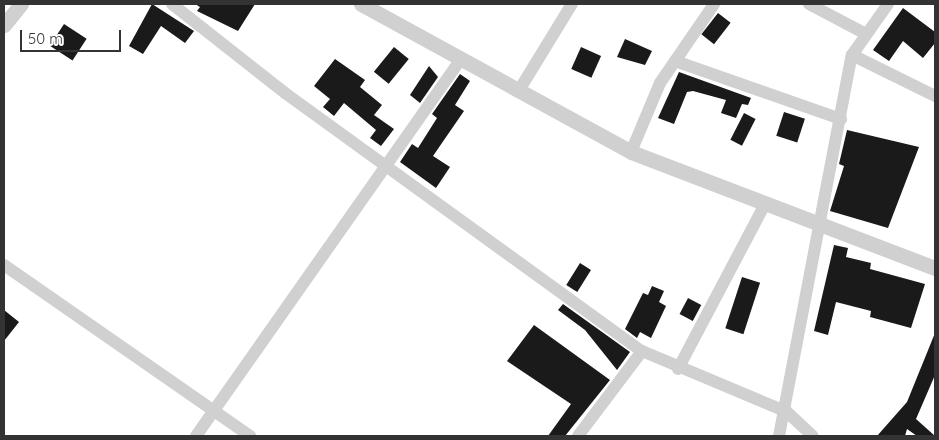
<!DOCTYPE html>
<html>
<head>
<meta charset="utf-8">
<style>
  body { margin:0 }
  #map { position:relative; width:939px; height:440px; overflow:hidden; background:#fff; font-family:Quicksand,sans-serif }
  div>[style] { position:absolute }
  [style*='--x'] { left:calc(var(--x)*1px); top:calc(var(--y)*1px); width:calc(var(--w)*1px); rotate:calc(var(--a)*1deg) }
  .building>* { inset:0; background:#1a1a1a; transform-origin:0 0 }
  .minor>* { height:12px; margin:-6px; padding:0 6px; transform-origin:6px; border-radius:6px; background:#d0d0d0 }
  .tertiary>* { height:15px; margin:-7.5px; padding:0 7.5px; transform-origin:7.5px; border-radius:7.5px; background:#d0d0d0 }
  span { translate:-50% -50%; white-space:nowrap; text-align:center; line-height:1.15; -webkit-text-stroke:5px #fff; paint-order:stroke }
  .frame { position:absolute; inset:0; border:5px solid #333; pointer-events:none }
  .scale { position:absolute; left:20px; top:30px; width:101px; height:22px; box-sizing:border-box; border:2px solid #333; border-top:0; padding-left:6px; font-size:15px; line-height:18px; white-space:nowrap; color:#333; -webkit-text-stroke:4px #fff; paint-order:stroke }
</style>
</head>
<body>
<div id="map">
  <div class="building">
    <i style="clip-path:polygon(152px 4px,194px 31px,185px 43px,161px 26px,143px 54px,129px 46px)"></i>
    <i style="clip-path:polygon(195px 4px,255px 4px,238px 31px,197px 11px,200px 7px)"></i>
    <i style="clip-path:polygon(903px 8px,935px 32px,935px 43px,923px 58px,903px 41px,889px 61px,873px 50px)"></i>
    <i style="left:718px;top:13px;width:16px;height:27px;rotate:38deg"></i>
    <i style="left:64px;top:24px;width:27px;height:26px;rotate:33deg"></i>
    <i style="clip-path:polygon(625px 39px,652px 51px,645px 65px,617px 57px)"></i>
    <i style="left:394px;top:47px;width:19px;height:32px;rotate:39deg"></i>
    <i style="left:581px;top:47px;width:22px;height:24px;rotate:24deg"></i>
    <i style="clip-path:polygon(335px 59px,365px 80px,360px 87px,382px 105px,374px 115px,394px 129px,381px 146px,370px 138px,376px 130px,344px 103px,334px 116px,323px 107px,330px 99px,314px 86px)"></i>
    <i style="clip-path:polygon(429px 66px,438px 77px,420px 103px,410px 95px)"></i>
    <i style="clip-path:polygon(679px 72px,751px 98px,748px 105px,742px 104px,736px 118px,721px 113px,726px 100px,693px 91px,687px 92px,674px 124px,658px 118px)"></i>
    <i style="clip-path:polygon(460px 74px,470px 81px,455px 105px,464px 111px,433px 156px,450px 167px,436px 188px,400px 162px,412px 144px,418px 148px,437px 118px,432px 114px)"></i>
    <i style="left:784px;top:112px;width:22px;height:25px;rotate:18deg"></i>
    <i style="left:744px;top:113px;width:13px;height:30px;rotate:27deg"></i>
    <i style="clip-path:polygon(847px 130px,919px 147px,888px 228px,830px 211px,844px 166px,839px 164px)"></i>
    <i style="clip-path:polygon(834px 245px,848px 248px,846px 257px,871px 263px,870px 269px,925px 284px,911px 328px,870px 317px,871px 311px,836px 302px,828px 335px,814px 331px)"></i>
    <i style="left:580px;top:263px;width:13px;height:26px;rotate:32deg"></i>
    <i style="left:742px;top:277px;width:19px;height:54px;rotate:18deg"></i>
    <i style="clip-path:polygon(652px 286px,664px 291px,659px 302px,666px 306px,651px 338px,640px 332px,637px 338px,625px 329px,643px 293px,648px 295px)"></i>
    <i style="left:688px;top:298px;width:15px;height:18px;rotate:28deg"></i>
    <i style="clip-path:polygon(563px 304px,630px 352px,617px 370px,585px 330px,558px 310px)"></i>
    <i style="clip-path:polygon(4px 310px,19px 322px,4px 341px)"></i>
    <i style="clip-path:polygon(534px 325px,610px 380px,565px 436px,548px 436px,571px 404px,507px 361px)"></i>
    <i style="clip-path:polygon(935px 333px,935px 375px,916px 419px,935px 436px,917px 436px,907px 429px,905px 436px,877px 436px,907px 402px)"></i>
  </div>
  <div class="minor">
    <i style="--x:172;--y:4;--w:144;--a:38.2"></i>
    <i style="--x:285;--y:93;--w:440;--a:35.9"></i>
    <i style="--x:642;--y:351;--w:157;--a:22.8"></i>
    <i style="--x:787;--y:412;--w:35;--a:43"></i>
    <i style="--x:809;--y:4;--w:62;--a:27.8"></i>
    <i style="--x:852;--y:55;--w:93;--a:26.3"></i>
    <i style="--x:675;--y:61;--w:176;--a:19.3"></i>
    <i style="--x:518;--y:92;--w:103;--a:-58.5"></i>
    <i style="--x:631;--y:152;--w:75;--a:-67.2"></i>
    <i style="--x:660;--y:83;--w:96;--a:-55.6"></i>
    <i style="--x:4;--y:265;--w:300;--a:34.8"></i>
    <i style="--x:678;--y:369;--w:184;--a:-62.2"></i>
    <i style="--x:196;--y:436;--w:461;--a:-54.9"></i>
    <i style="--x:578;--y:436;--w:106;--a:-53"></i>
    <i style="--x:779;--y:436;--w:388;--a:-79.2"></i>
    <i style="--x:852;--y:55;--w:62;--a:-54.8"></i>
  </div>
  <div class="tertiary">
    <i style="--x:361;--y:4;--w:308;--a:28.7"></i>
    <i style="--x:631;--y:152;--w:325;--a:20.9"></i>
    <i style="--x:4;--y:25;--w:27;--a:-51"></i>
  </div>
  <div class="frame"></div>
  <div class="scale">50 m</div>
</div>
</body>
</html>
